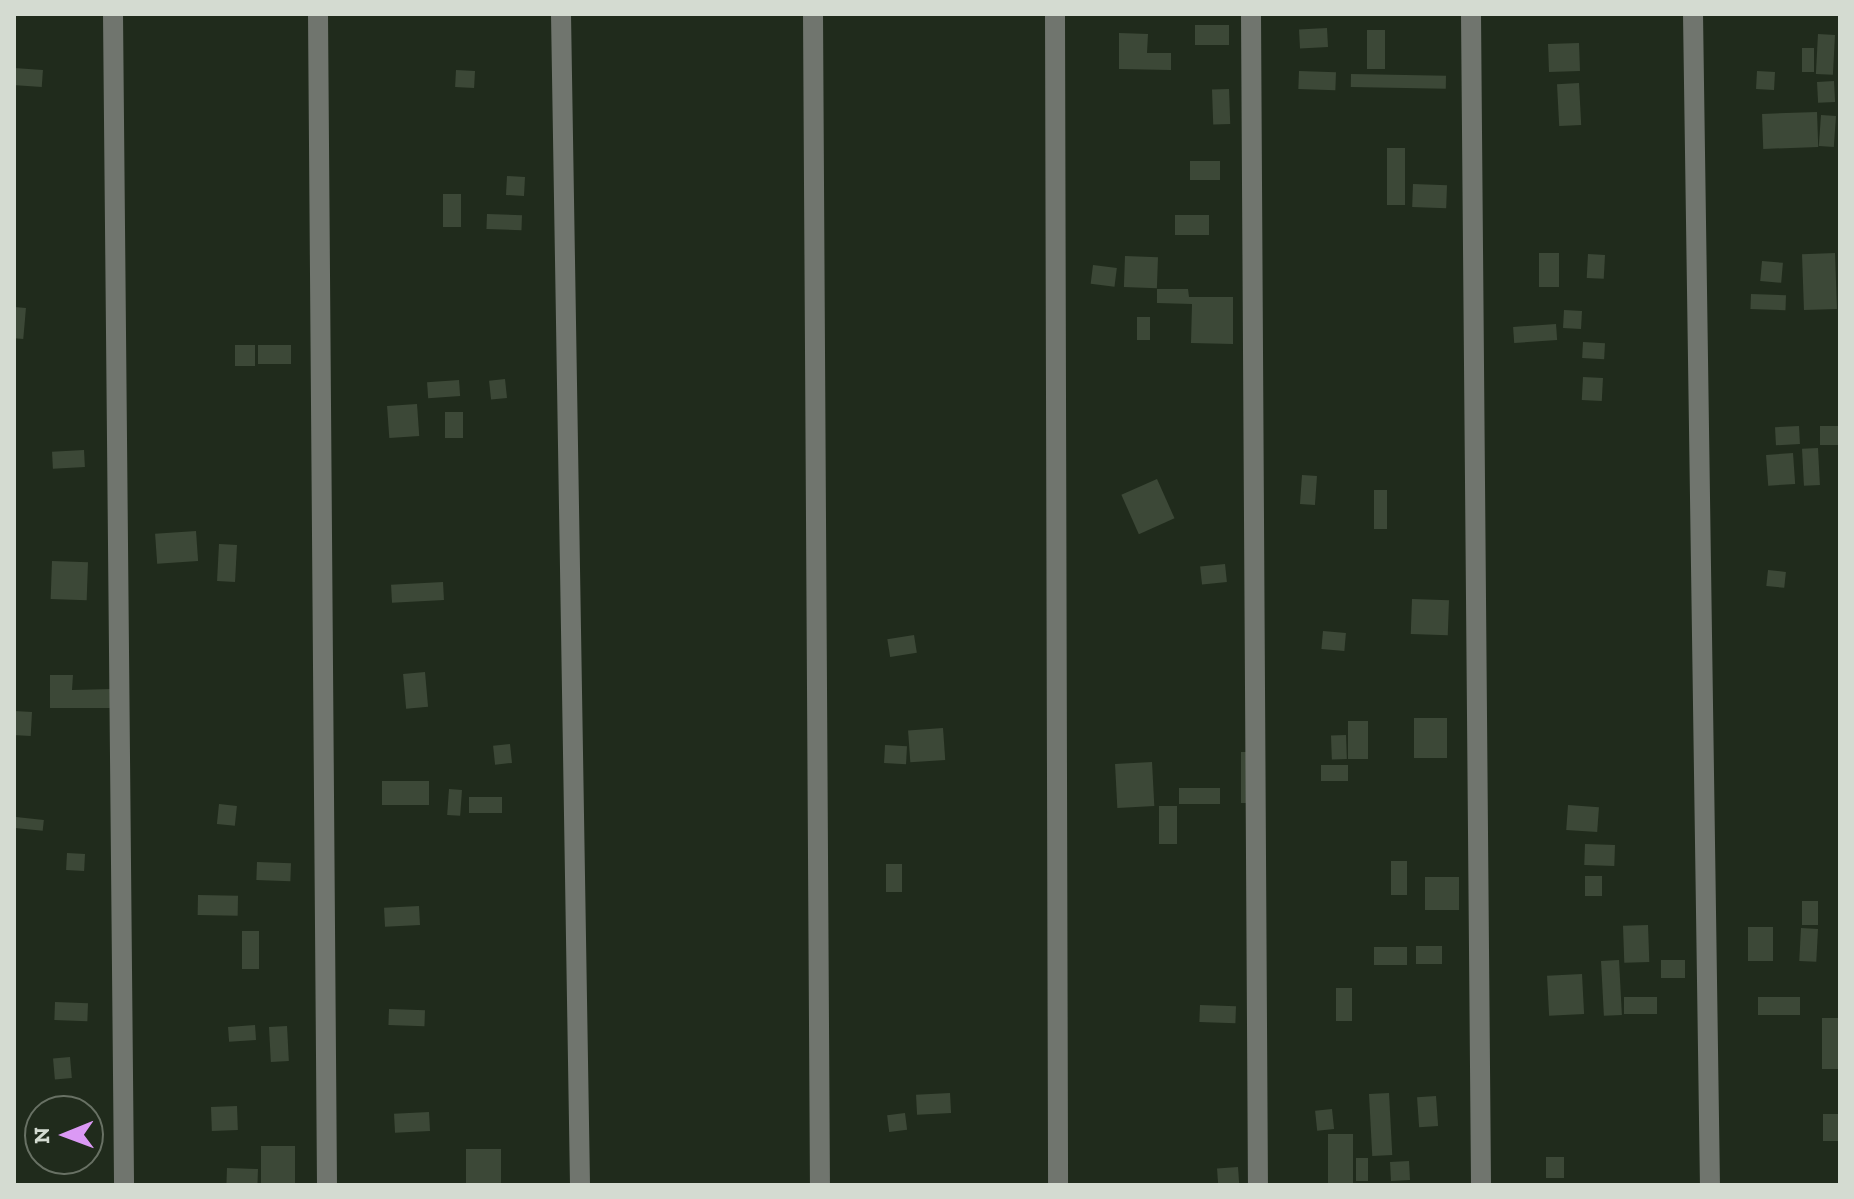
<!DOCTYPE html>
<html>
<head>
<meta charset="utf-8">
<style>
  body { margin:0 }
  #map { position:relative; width:1854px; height:1199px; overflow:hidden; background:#202b1c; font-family:"Zilla Slab",serif }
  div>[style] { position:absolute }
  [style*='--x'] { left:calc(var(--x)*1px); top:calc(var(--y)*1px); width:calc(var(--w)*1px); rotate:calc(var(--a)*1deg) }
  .building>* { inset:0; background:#3c4837; transform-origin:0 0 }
  .minor>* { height:20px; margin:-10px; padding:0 10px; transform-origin:10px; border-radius:10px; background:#70756e }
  span { translate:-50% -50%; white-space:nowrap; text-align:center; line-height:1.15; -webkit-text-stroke:7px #202b1c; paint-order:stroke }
  .frame { position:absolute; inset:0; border:16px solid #d4dbd1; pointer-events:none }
  .north { position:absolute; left:24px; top:1095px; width:80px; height:80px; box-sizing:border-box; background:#202b1c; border:2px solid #687164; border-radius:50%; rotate:269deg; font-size:22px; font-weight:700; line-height:32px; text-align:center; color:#d4dbd1 }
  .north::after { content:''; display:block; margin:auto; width:28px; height:36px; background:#db99f5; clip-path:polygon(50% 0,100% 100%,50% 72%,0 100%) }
</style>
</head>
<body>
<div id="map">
  <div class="building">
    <i style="left:1195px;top:25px;width:34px;height:20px"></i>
    <i style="left:1327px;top:28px;width:19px;height:28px;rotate:87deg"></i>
    <i style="left:1367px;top:30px;width:18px;height:39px"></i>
    <i style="clip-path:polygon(1119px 33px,1148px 34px,1147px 53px,1171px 53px,1171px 70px,1119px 69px)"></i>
    <i style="left:1818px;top:34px;width:17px;height:40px;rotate:3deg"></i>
    <i style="left:1579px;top:43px;width:28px;height:31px;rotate:88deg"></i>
    <i style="left:1814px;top:48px;width:24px;height:12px;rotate:90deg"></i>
    <i style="left:14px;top:68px;width:29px;height:17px;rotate:4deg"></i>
    <i style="left:456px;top:70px;width:19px;height:17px;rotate:3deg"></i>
    <i style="left:1299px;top:71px;width:37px;height:18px;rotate:2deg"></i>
    <i style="left:1757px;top:71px;width:18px;height:18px;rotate:3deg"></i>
    <i style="left:1351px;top:74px;width:95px;height:13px;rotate:1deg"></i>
    <i style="left:1834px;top:81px;width:21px;height:17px;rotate:87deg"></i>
    <i style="left:1579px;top:83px;width:42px;height:22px;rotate:87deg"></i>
    <i style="left:1229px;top:89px;width:35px;height:17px;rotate:88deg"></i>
    <i style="left:1817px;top:112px;width:35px;height:55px;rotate:88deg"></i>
    <i style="left:1821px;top:115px;width:15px;height:31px;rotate:4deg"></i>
    <i style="left:1387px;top:148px;width:18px;height:57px"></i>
    <i style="left:1220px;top:161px;width:19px;height:30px;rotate:90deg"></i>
    <i style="left:507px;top:176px;width:18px;height:19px;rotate:3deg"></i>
    <i style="left:1413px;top:184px;width:34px;height:23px;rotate:2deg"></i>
    <i style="left:443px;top:194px;width:18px;height:33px"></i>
    <i style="left:487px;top:214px;width:35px;height:15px;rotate:2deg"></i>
    <i style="left:1175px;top:215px;width:34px;height:20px"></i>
    <i style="left:1539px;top:253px;width:20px;height:34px"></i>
    <i style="left:1835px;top:253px;width:56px;height:33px;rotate:88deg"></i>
    <i style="left:1588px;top:254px;width:17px;height:24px;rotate:3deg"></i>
    <i style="left:1125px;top:256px;width:33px;height:31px;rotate:2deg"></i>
    <i style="left:1762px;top:261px;width:21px;height:20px;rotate:5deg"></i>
    <i style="left:1093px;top:265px;width:24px;height:19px;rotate:7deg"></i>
    <i style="clip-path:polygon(1157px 289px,1188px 289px,1189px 297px,1233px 297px,1233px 344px,1191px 343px,1192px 304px,1157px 303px)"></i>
    <i style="left:1751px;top:294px;width:35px;height:15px;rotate:2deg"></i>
    <i style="left:14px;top:307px;width:12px;height:31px;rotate:5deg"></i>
    <i style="left:1564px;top:310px;width:18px;height:18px;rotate:3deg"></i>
    <i style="left:1150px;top:317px;width:23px;height:13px;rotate:90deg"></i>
    <i style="left:1556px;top:324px;width:16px;height:43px;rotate:86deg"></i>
    <i style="left:1583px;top:342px;width:22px;height:16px;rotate:3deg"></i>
    <i style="left:235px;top:345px;width:20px;height:21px"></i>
    <i style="left:258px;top:345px;width:33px;height:19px"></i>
    <i style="left:1583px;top:377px;width:20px;height:23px;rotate:3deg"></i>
    <i style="left:505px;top:379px;width:19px;height:16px;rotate:84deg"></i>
    <i style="left:459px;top:380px;width:16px;height:32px;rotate:86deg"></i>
    <i style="left:417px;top:404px;width:32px;height:30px;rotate:86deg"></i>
    <i style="left:463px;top:412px;width:26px;height:18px;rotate:90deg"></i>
    <i style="left:1799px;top:426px;width:18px;height:24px;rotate:87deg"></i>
    <i style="left:1820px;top:426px;width:20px;height:19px"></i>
    <i style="left:1818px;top:448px;width:37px;height:16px;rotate:87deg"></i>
    <i style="left:84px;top:450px;width:17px;height:32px;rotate:87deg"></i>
    <i style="left:1793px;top:453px;width:31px;height:27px;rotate:86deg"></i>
    <i style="left:1302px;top:475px;width:15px;height:29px;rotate:4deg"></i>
    <i style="left:1157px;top:479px;width:43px;height:39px;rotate:66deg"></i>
    <i style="left:1374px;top:490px;width:13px;height:39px"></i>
    <i style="left:196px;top:531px;width:30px;height:41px;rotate:86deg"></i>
    <i style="left:219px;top:544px;width:18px;height:37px;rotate:3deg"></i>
    <i style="left:52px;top:561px;width:36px;height:38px;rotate:2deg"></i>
    <i style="left:1225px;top:564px;width:18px;height:25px;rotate:84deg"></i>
    <i style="left:1768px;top:570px;width:18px;height:16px;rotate:6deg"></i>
    <i style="left:443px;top:582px;width:18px;height:52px;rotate:87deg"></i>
    <i style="left:1412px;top:599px;width:37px;height:35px;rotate:2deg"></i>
    <i style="left:1323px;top:631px;width:23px;height:18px;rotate:5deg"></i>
    <i style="left:914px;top:635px;width:18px;height:27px;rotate:81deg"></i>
    <i style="left:425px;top:672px;width:35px;height:22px;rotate:85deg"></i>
    <i style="clip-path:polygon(50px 675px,73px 675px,72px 690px,113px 689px,113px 708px,50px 708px)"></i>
    <i style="left:14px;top:711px;width:18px;height:24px;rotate:3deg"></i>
    <i style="left:1414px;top:718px;width:33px;height:40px"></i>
    <i style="left:1348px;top:721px;width:20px;height:38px"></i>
    <i style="left:943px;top:728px;width:32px;height:35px;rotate:86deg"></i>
    <i style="left:1346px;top:735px;width:24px;height:15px;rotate:88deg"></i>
    <i style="left:510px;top:744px;width:19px;height:17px;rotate:84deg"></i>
    <i style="left:885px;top:745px;width:22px;height:18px;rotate:3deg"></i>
    <i style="left:1241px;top:752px;width:16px;height:51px"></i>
    <i style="left:1152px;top:762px;width:44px;height:37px;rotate:87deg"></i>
    <i style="left:1321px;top:765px;width:27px;height:16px"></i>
    <i style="left:382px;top:781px;width:47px;height:24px"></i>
    <i style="left:1179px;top:788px;width:41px;height:16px"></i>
    <i style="left:449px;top:789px;width:13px;height:26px;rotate:4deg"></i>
    <i style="left:502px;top:797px;width:16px;height:33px;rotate:90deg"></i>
    <i style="left:219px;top:804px;width:18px;height:20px;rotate:6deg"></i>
    <i style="left:1568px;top:805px;width:31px;height:25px;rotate:4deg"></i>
    <i style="left:1159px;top:806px;width:18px;height:38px"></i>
    <i style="left:16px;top:817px;width:28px;height:11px;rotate:6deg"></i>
    <i style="left:1585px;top:844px;width:30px;height:21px;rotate:2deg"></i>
    <i style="left:67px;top:853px;width:18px;height:17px;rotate:3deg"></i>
    <i style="left:1391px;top:861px;width:16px;height:34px"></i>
    <i style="left:257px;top:862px;width:34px;height:18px;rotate:2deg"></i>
    <i style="left:886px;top:864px;width:16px;height:28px"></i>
    <i style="left:1585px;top:876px;width:17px;height:20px"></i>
    <i style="left:1425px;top:877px;width:34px;height:33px"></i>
    <i style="left:198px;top:895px;width:40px;height:20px;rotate:1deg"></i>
    <i style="left:1802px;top:901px;width:16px;height:24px"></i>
    <i style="left:419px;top:906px;width:19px;height:35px;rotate:87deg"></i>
    <i style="left:1648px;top:925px;width:37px;height:25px;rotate:88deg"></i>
    <i style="left:1748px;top:927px;width:25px;height:34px"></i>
    <i style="left:1801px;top:928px;width:17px;height:33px;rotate:3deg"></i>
    <i style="left:242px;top:931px;width:17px;height:38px"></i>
    <i style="left:1416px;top:946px;width:26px;height:18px"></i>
    <i style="left:1407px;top:947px;width:18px;height:33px;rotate:90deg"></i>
    <i style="left:1619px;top:960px;width:55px;height:18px;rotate:87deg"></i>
    <i style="left:1661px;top:960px;width:24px;height:18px"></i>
    <i style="left:1582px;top:974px;width:40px;height:35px;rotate:87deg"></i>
    <i style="left:1336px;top:988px;width:16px;height:33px"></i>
    <i style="left:1624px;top:997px;width:33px;height:17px"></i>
    <i style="left:1758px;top:997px;width:42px;height:18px"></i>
    <i style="left:55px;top:1002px;width:33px;height:18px;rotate:2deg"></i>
    <i style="left:1200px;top:1005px;width:36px;height:17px;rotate:2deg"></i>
    <i style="left:389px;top:1009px;width:36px;height:16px;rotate:2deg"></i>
    <i style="left:1822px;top:1018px;width:18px;height:51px"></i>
    <i style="left:255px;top:1025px;width:15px;height:27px;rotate:86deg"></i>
    <i style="left:287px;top:1026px;width:35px;height:18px;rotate:87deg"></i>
    <i style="left:70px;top:1057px;width:21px;height:17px;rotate:85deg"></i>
    <i style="left:950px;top:1093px;width:20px;height:34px;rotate:87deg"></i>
    <i style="left:1389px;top:1093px;width:62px;height:20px;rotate:87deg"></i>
    <i style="left:1436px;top:1096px;width:30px;height:19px;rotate:86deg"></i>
    <i style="left:237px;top:1106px;width:24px;height:26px;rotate:88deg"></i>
    <i style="left:1332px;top:1109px;width:20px;height:17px;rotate:84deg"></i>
    <i style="left:429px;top:1112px;width:19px;height:35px;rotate:87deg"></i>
    <i style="left:905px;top:1113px;width:17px;height:18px;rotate:83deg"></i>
    <i style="left:1823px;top:1114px;width:17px;height:27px"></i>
    <i style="left:1328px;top:1134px;width:25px;height:49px"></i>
    <i style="left:261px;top:1146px;width:34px;height:39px"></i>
    <i style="left:466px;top:1149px;width:35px;height:36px"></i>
    <i style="left:1546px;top:1157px;width:18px;height:21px"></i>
    <i style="left:1356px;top:1158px;width:12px;height:23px"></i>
    <i style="left:1409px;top:1161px;width:19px;height:19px;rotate:87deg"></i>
    <i style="left:1238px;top:1167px;width:16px;height:21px;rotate:86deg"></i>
    <i style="left:227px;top:1168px;width:31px;height:17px;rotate:2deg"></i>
  </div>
  <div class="minor">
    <i style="--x:113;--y:14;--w:1171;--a:89.46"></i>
    <i style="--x:318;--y:14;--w:1171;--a:89.56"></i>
    <i style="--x:561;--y:14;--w:1171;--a:89.07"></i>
    <i style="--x:813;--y:14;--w:1171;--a:89.66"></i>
    <i style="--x:1055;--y:14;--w:1171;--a:89.85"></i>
    <i style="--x:1251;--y:14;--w:1171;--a:89.66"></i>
    <i style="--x:1471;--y:14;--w:1171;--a:89.51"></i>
    <i style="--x:1693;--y:14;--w:1171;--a:89.17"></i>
  </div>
  <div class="frame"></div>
  <div class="north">N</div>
</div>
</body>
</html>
